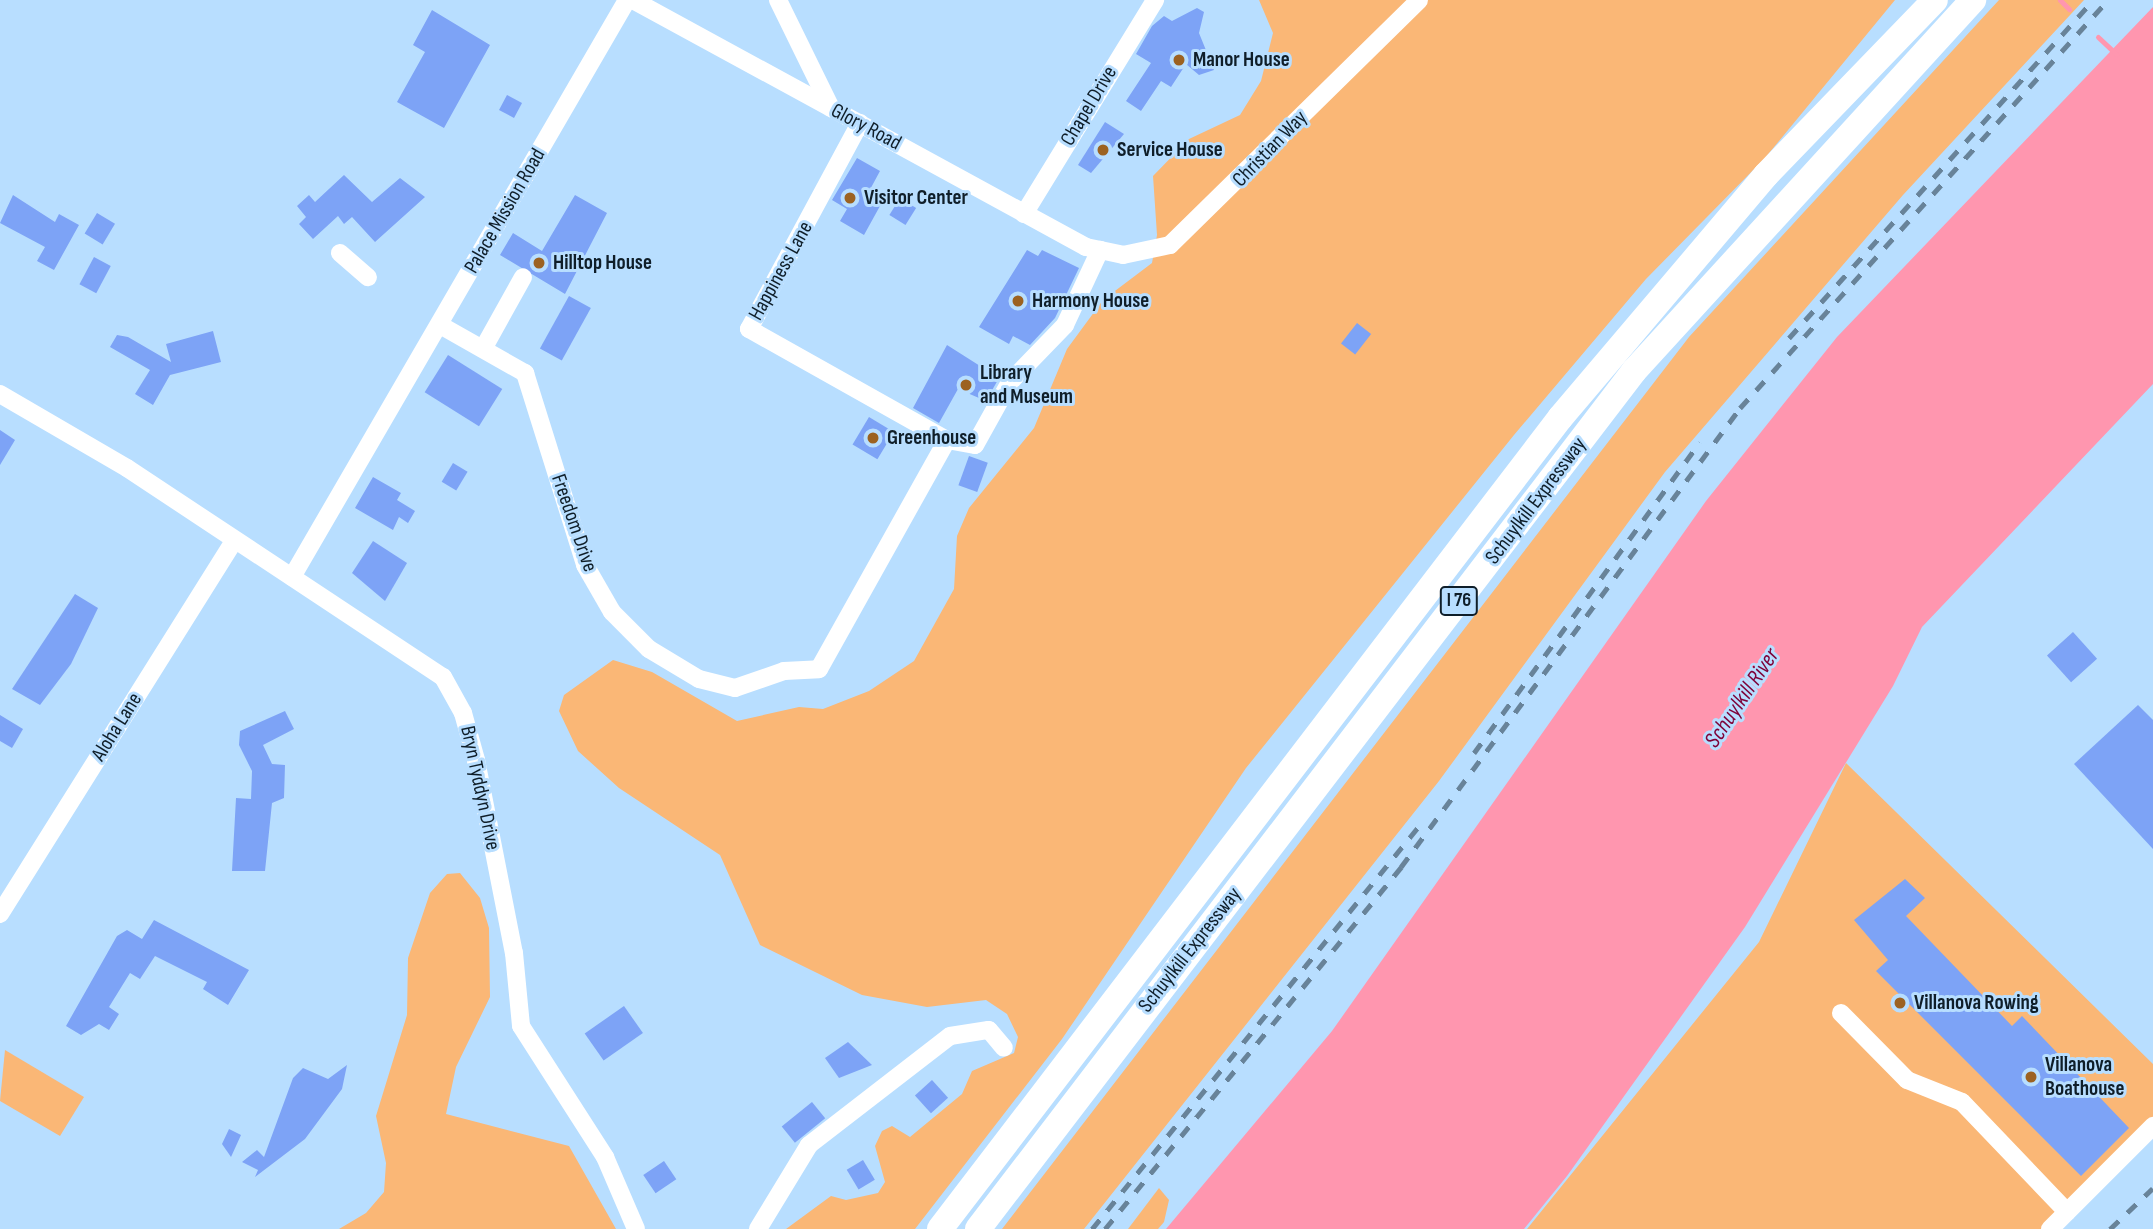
<!DOCTYPE html>
<html>
<head>
<meta charset="utf-8">
<style>
  body { margin:0 }
  #map { position:relative; width:2153px; height:1229px; overflow:hidden; background:#b8deff; font-family:"Sofia Sans Condensed",sans-serif }
  div>[style] { position:absolute }
  [style*='--x'] { left:calc(var(--x)*1px); top:calc(var(--y)*1px); width:calc(var(--w)*1px); rotate:calc(var(--a)*1deg) }
  .green>* { inset:0; background:#fab776 }
  .water>* { inset:0; background:#ff96af }
  .stream>* { height:5px; margin:-2.5px; padding:0 2.5px; transform-origin:2.5px; border-radius:2.5px; background:#ff96af }
  .building>* { inset:0; background:#7da3f6; transform-origin:0 0 }
  .minor>* { height:18px; margin:-9px; padding:0 9px; transform-origin:9px; border-radius:9px; background:#fff }
  .highway>* { height:26px; margin:-13px; padding:0 13px; transform-origin:13px; border-radius:13px; background:#fff }
  .rail>* { height:5px; margin-top:-2.5px; transform-origin:0; background:repeating-linear-gradient(90deg,#688399 0 12px,transparent 0 24px) }
  .dots>* { width:19px; height:19px; translate:-50% -50%; box-sizing:border-box; border:4px solid #b8deff; border-radius:50% }
  span { translate:-50% -50%; white-space:nowrap; text-align:center; line-height:1.15; -webkit-text-stroke:6px #b8deff; paint-order:stroke }
  .shield-label span { padding:2px 5px; background:#b8deff; border:2px solid; border-radius:5px; -webkit-text-stroke-width:0 }
  .shield-label { font-size:19px; color:#0f1e29; font-weight:700 }
  .poi-label { font-size:21px; color:#0f1e29; font-weight:700 }
  .left { translate:0 -50%; text-align:left }
  .street-label { font-size:21px; color:#0f1e29 }
  .water-label { font-size:23px; color:#7e0238; font-style:italic }
</style>
</head>
<body>
<div id="map">
  <div class="green">
    <i style="clip-path:polygon(1259px 0,1895px 0,1765px 158px,1646px 279px,1514px 435px,1246px 768px,1062px 1039px,915px 1229px,786px 1229px,831px 1196px,846px 1200px,878px 1193px,885px 1182px,875px 1146px,882px 1131px,892px 1126px,910px 1137px,962px 1094px,972px 1071px,1014px 1053px,1018px 1037px,1007px 1014px,986px 1000px,927px 1007px,862px 995px,760px 945px,720px 855px,619px 788px,578px 751px,559px 711px,564px 695px,613px 660px,652px 672px,737px 721px,799px 707px,823px 709px,869px 691px,914px 661px,954px 589px,957px 536px,969px 508px,1034px 428px,1067px 349px,1103px 300px,1152px 263px,1157px 235px,1153px 176px,1189px 139px,1240px 115px,1261px 81px,1273px 33px)"></i>
    <i style="clip-path:polygon(1999px 0,2084px 0,1903px 195px,1665px 472px,1439px 781px,1084px 1229px,1002px 1229px,1689px 337px)"></i>
    <i style="clip-path:polygon(1846px 763px,2153px 1064px,2153px 1126px,2049px 1229px,1527px 1229px,1759px 942px)"></i>
    <i style="clip-path:polygon(460px 873px,480px 898px,489px 928px,490px 997px,456px 1067px,446px 1114px,569px 1146px,616px 1229px,339px 1229px,366px 1213px,384px 1192px,386px 1163px,376px 1116px,407px 1015px,408px 958px,430px 893px,447px 874px)"></i>
    <i style="clip-path:polygon(5px 1050px,84px 1097px,60px 1136px,0 1101px)"></i>
    <i style="clip-path:polygon(1159px 1188px,1169px 1200px,1164px 1222px,1158px 1229px,1128px 1229px)"></i>
  </div>
  <div class="water">
    <i style="clip-path:polygon(2153px 7px,2153px 384px,1922px 627px,1893px 686px,1745px 927px,1567px 1176px,1524px 1229px,1166px 1229px,1332px 1031px,1706px 501px,1837px 337px)"></i>
  </div>
  <div class="stream">
    <i style="--x:2060;--y:0;--w:13;--a:45"></i>
    <i style="--x:2098;--y:37;--w:25;--a:43"></i>
  </div>
  <div class="building">
    <i style="clip-path:polygon(1197px 8px,1204px 12px,1199px 33px,1214px 70px,1199px 75px,1186px 64px,1171px 87px,1161px 81px,1141px 111px,1126px 101px,1151px 63px,1136px 54px,1152px 26px,1164px 16px,1172px 21px)"></i>
    <i style="clip-path:polygon(432px 10px,490px 45px,444px 128px,397px 102px,425px 52px,413px 45px)"></i>
    <i style="left:507px;top:95px;width:17px;height:17px;rotate:28deg"></i>
    <i style="clip-path:polygon(1105px 122px,1124px 134px,1091px 173px,1078px 165px)"></i>
    <i style="clip-path:polygon(857px 158px,880px 171px,866px 197px,880px 206px,864px 235px,840px 221px,847px 209px,832px 200px)"></i>
    <i style="clip-path:polygon(344px 175px,372px 202px,400px 178px,425px 197px,375px 242px,352px 217px,344px 224px,338px 216px,313px 239px,299px 224px,306px 217px,297px 206px,309px 195px,315px 202px)"></i>
    <i style="clip-path:polygon(13px 195px,55px 222px,59px 214px,79px 225px,54px 270px,37px 261px,45px 247px,0 223px)"></i>
    <i style="clip-path:polygon(575px 195px,607px 213px,565px 294px,500px 255px,513px 233px,542px 251px)"></i>
    <i style="left:900px;top:198px;width:19px;height:20px;rotate:32deg"></i>
    <i style="left:97px;top:213px;width:21px;height:24px;rotate:31deg"></i>
    <i style="clip-path:polygon(1027px 250px,1038px 256px,1042px 250px,1079px 268px,1055px 318px,1030px 345px,1013px 336px,1009px 344px,979px 327px)"></i>
    <i style="left:94px;top:257px;width:19px;height:31px;rotate:28deg"></i>
    <i style="left:569px;top:296px;width:25px;height:60px;rotate:29deg"></i>
    <i style="left:1357px;top:323px;width:18px;height:26px;rotate:38deg"></i>
    <i style="clip-path:polygon(213px 331px,221px 362px,170px 375px,153px 405px,135px 394px,150px 370px,110px 347px,117px 335px,128px 337px,171px 362px,166px 344px)"></i>
    <i style="clip-path:polygon(947px 345px,999px 378px,986px 401px,958px 389px,939px 423px,913px 408px)"></i>
    <i style="left:448px;top:355px;width:64px;height:44px;rotate:32deg"></i>
    <i style="left:869px;top:417px;width:29px;height:32px;rotate:31deg"></i>
    <i style="clip-path:polygon(0 430px,15px 440px,0 465px)"></i>
    <i style="left:969px;top:456px;width:20px;height:31px;rotate:20deg"></i>
    <i style="left:453px;top:463px;width:17px;height:22px;rotate:31deg"></i>
    <i style="clip-path:polygon(373px 477px,401px 493px,397px 500px,415px 511px,408px 523px,399px 517px,393px 530px,355px 508px)"></i>
    <i style="clip-path:polygon(373px 541px,407px 563px,385px 601px,352px 573px)"></i>
    <i style="clip-path:polygon(75px 594px,98px 608px,71px 664px,40px 705px,12px 689px)"></i>
    <i style="left:2073px;top:632px;width:36px;height:35px;rotate:48deg"></i>
    <i style="clip-path:polygon(2138px 705px,2153px 720px,2153px 849px,2074px 764px)"></i>
    <i style="clip-path:polygon(285px 711px,294px 729px,263px 745px,272px 764px,285px 765px,284px 798px,272px 803px,265px 871px,232px 871px,236px 798px,251px 799px,252px 771px,239px 745px,240px 731px)"></i>
    <i style="clip-path:polygon(0 715px,23px 729px,12px 748px,0 741px)"></i>
    <i style="clip-path:polygon(1905px 879px,1925px 898px,1906px 916px,2012px 1026px,2022px 1016px,2129px 1128px,2081px 1176px,1876px 971px,1888px 960px,1854px 920px)"></i>
    <i style="clip-path:polygon(154px 920px,249px 970px,228px 1005px,203px 989px,207px 982px,155px 956px,140px 979px,130px 973px,109px 1007px,119px 1014px,109px 1030px,99px 1024px,81px 1035px,66px 1026px,117px 936px,127px 930px,142px 939px)"></i>
    <i style="left:624px;top:1006px;width:33px;height:48px;rotate:55deg"></i>
    <i style="clip-path:polygon(848px 1042px,872px 1065px,839px 1078px,825px 1058px)"></i>
    <i style="clip-path:polygon(347px 1065px,342px 1089px,305px 1139px,255px 1177px,258px 1170px,242px 1162px,257px 1150px,264px 1157px,293px 1078px,303px 1068px,328px 1079px)"></i>
    <i style="left:932px;top:1080px;width:24px;height:23px;rotate:48deg"></i>
    <i style="left:812px;top:1102px;width:21px;height:39px;rotate:51deg"></i>
    <i style="clip-path:polygon(229px 1129px,241px 1135px,231px 1157px,222px 1144px)"></i>
    <i style="left:863px;top:1160px;width:23px;height:19px;rotate:59deg"></i>
    <i style="left:664px;top:1161px;width:22px;height:25px;rotate:56deg"></i>
  </div>
  <div class="minor">
    <i style="--x:633;--y:0;--w:516;--a:28.6"></i>
    <i style="--x:1086;--y:247;--w:38;--a:12"></i>
    <i style="--x:1123;--y:255;--w:48;--a:-12"></i>
    <i style="--x:1170;--y:245;--w:349;--a:-44.5"></i>
    <i style="--x:778;--y:0;--w:120;--a:63.9"></i>
    <i style="--x:860;--y:123;--w:234;--a:118.3"></i>
    <i style="--x:749;--y:329;--w:227;--a:29.3"></i>
    <i style="--x:1024;--y:214;--w:251;--a:-58.5"></i>
    <i style="--x:340;--y:253;--w:37;--a:41"></i>
    <i style="--x:440;--y:325;--w:98;--a:29.5"></i>
    <i style="--x:525;--y:373;--w:201;--a:72.6"></i>
    <i style="--x:585;--y:565;--w:54;--a:60.1"></i>
    <i style="--x:612;--y:612;--w:52;--a:45"></i>
    <i style="--x:649;--y:649;--w:58;--a:31"></i>
    <i style="--x:699;--y:679;--w:37;--a:14"></i>
    <i style="--x:735;--y:688;--w:52;--a:-19.1"></i>
    <i style="--x:784;--y:671;--w:35;--a:-3"></i>
    <i style="--x:819;--y:669;--w:262;--a:-60.8"></i>
    <i style="--x:947;--y:440;--w:28;--a:10"></i>
    <i style="--x:975;--y:445;--w:72;--a:-60.9"></i>
    <i style="--x:1010;--y:382;--w:79;--a:-46"></i>
    <i style="--x:1065;--y:325;--w:83;--a:-65"></i>
    <i style="--x:483;--y:349;--w:82;--a:-60.9"></i>
    <i style="--x:0;--y:394;--w:147;--a:30.2"></i>
    <i style="--x:127;--y:468;--w:379;--a:33.5"></i>
    <i style="--x:443;--y:677;--w:41;--a:60.9"></i>
    <i style="--x:463;--y:713;--w:49;--a:74.5"></i>
    <i style="--x:476;--y:760;--w:197;--a:78.9"></i>
    <i style="--x:514;--y:953;--w:73;--a:84.5"></i>
    <i style="--x:521;--y:1026;--w:156;--a:57.3"></i>
    <i style="--x:605;--y:1157;--w:78;--a:66.7"></i>
    <i style="--x:292;--y:577;--w:667;--a:-59.86"></i>
    <i style="--x:0;--y:914;--w:440;--a:-57.9"></i>
    <i style="--x:1841;--y:1013;--w:94;--a:45.4"></i>
    <i style="--x:1907;--y:1080;--w:59;--a:21.8"></i>
    <i style="--x:1962;--y:1102;--w:152;--a:46.3"></i>
    <i style="--x:758;--y:1229;--w:98;--a:-58.7"></i>
    <i style="--x:809;--y:1145;--w:178;--a:-37.7"></i>
    <i style="--x:950;--y:1036;--w:39;--a:-9"></i>
    <i style="--x:989;--y:1030;--w:23;--a:50"></i>
    <i style="--x:2050;--y:1229;--w:146;--a:-45"></i>
  </div>
  <div class="highway">
    <i style="--x:940;--y:1229;--w:1021;--a:-52.6"></i>
    <i style="--x:1560;--y:418;--w:319;--a:-49.7"></i>
    <i style="--x:1766;--y:175;--w:243;--a:-46"></i>
    <i style="--x:978;--y:1229;--w:1080;--a:-52.6"></i>
    <i style="--x:1634;--y:371;--w:503;--a:-47.58"></i>
  </div>
  <div class="rail">
    <i style="--x:1789;--y:338;--w:455;--a:-48"></i>
    <i style="--x:1474;--y:753;--w:384;--a:-54"></i>
    <i style="--x:1092;--y:1229;--w:519;--a:-50.94"></i>
    <i style="--x:1105;--y:1229;--w:468;--a:-50.7"></i>
    <i style="--x:1401;--y:867;--w:571;--a:-53.55"></i>
    <i style="--x:1740;--y:408;--w:549;--a:-47.95"></i>
    <i style="--x:2110;--y:1229;--w:59;--a:-43.6"></i>
  </div>
  <div class="dots">
    <i style="left:1179px;top:60px;background:#9c6221"></i>
    <i style="left:1103px;top:150px;background:#9c6221"></i>
    <i style="left:850px;top:198px;background:#9c6221"></i>
    <i style="left:539px;top:263px;background:#9c6221"></i>
    <i style="left:1018px;top:301px;background:#9c6221"></i>
    <i style="left:966px;top:385px;background:#9c6221"></i>
    <i style="left:873px;top:438px;background:#9c6221"></i>
    <i style="left:1900px;top:1003px;background:#9c6221"></i>
    <i style="left:2031px;top:1077px;background:#9c6221"></i>
  </div>
  <div class="shield-label">
    <span style="left:1459px;top:601px">I 76</span>
  </div>
  <div class="poi-label">
    <span class="left" style="left:1193px;top:60px">Manor House</span>
    <span class="left" style="left:1117px;top:150px">Service House</span>
    <span class="left" style="left:864px;top:198px">Visitor Center</span>
    <span class="left" style="left:553px;top:263px">Hilltop House</span>
    <span class="left" style="left:1032px;top:301px">Harmony House</span>
    <span class="left" style="left:980px;top:385px">Library<br>and Museum</span>
    <span class="left" style="left:887px;top:438px">Greenhouse</span>
    <span class="left" style="left:1914px;top:1003px">Villanova Rowing</span>
    <span class="left" style="left:2045px;top:1077px">Villanova<br>Boathouse</span>
  </div>
  <div class="street-label">
    <span style="left:1089px;top:106px;rotate:-59deg">Chapel Drive</span>
    <span style="left:866px;top:127px;rotate:28deg">Glory Road</span>
    <span style="left:1270px;top:149px;rotate:-46deg">Christian Way</span>
    <span style="left:505px;top:211px;rotate:-60deg">Palace Mission Road</span>
    <span style="left:781px;top:271px;rotate:-61deg">Happiness Lane</span>
    <span style="left:1536px;top:501px;rotate:-53deg">Schuylkill Expressway</span>
    <span style="left:574px;top:523px;rotate:71deg">Freedom Drive</span>
    <span style="left:117px;top:727px;rotate:-58deg">Aloha Lane</span>
    <span style="left:480px;top:788px;rotate:78deg">Bryn Tyddyn Drive</span>
    <span style="left:1190px;top:950px;rotate:-52deg">Schuylkill Expressway</span>
  </div>
  <div class="water-label">
    <span style="left:1742px;top:698px;rotate:-56deg">Schuylkill River</span>
  </div>
</div>
</body>
</html>
